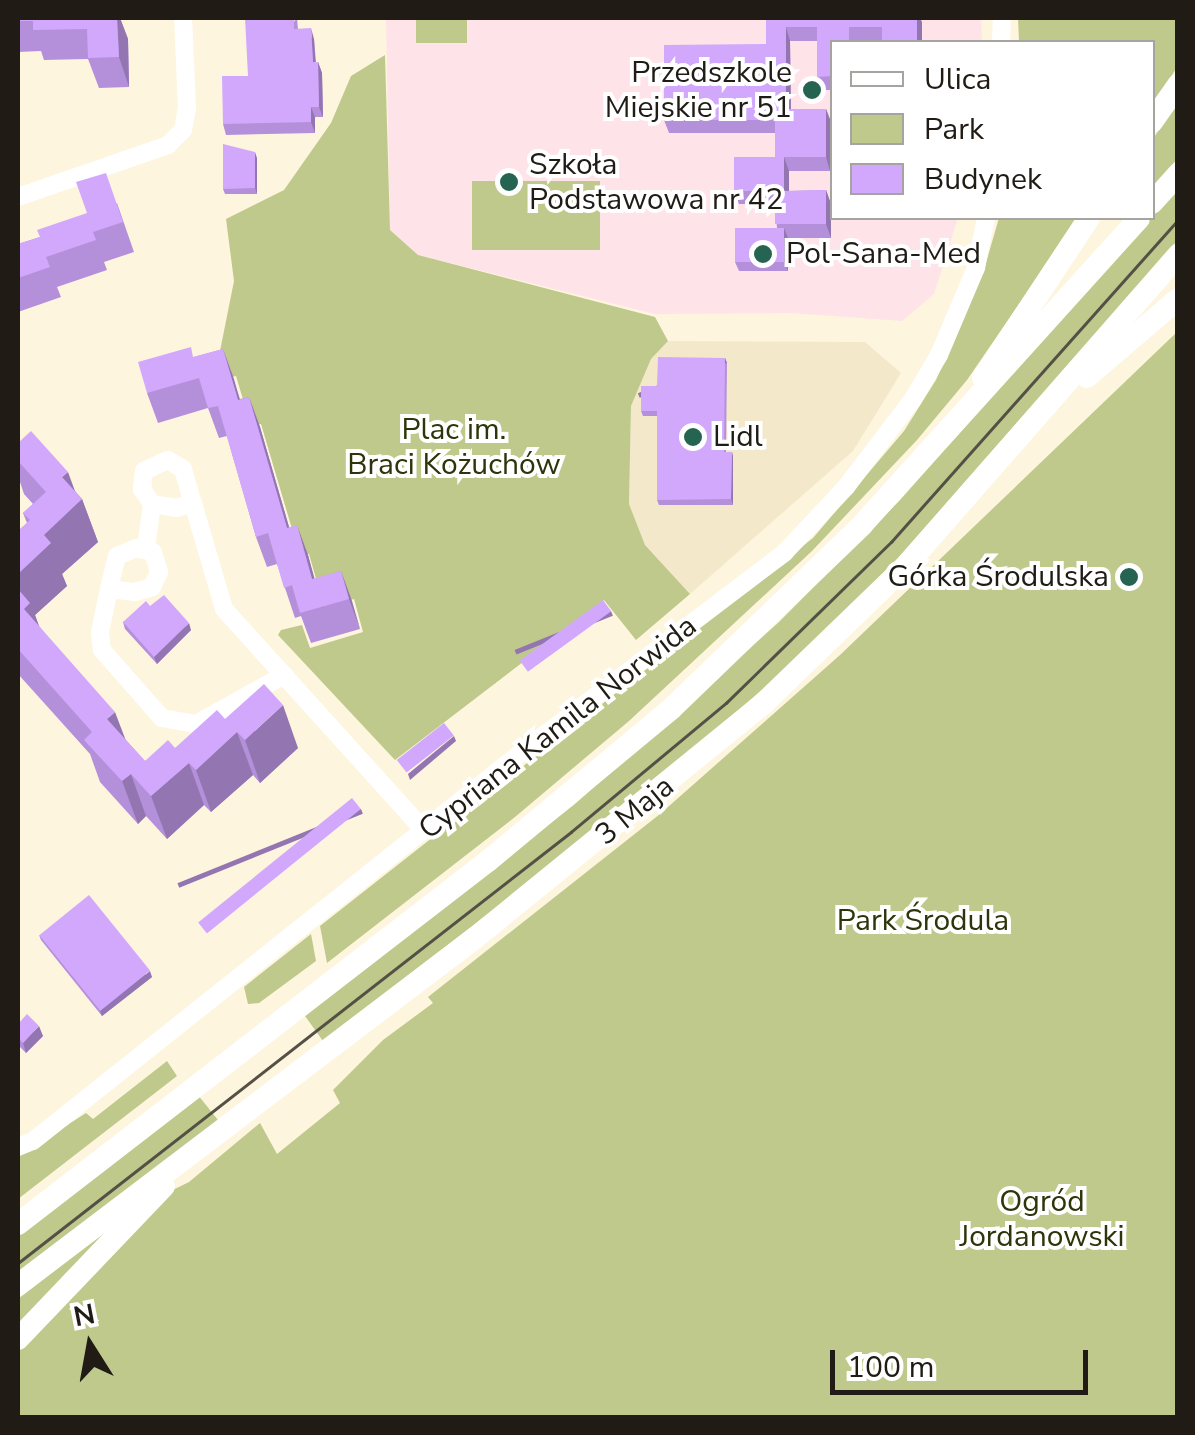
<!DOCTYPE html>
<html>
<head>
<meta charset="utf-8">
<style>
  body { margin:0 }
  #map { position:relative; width:1195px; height:1435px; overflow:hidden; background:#fef5df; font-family:"Nunito Sans",sans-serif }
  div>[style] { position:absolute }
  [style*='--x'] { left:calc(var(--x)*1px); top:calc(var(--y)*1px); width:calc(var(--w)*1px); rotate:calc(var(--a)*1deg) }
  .built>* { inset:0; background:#f4e8cb }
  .education>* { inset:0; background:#fee3e8 }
  .green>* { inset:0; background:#bec98b; transform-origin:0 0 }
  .minor>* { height:18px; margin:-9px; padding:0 9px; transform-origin:9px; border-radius:9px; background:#fff }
  .secondary>* { height:22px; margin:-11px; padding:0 11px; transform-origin:11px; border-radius:11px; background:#fff }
  .tram>* { height:2.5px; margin:-1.25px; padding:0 1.25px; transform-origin:1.25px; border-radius:1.25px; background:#555046 }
  .wall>* { inset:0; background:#b590da }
  .shaded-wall>* { inset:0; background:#9376b1; transform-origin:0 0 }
  .building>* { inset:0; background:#d2a8fd; transform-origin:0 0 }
  .dots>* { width:28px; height:28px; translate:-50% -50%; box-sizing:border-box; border:5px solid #fff; border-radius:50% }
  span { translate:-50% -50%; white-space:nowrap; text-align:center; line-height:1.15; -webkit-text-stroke:8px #fff; paint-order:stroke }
  .poi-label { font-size:30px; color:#201c15 }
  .right { translate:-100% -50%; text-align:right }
  .left { translate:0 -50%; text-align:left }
  .park-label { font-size:30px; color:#2f350a }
  .street-label { font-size:30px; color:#201c15 }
  .frame { position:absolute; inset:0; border:20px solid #201c15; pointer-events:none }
  .legend { position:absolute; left:830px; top:40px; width:325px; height:180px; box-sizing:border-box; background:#fff; border:2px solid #a6a4a1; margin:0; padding:12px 18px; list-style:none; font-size:30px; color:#201c15 }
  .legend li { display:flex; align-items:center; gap:20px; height:50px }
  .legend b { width:50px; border:2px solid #a6a4a1 }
  .north { position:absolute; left:40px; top:1295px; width:100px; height:100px; -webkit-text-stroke:8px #fff; paint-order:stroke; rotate:349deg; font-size:28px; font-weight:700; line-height:40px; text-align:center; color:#201c15 }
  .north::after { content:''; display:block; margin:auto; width:35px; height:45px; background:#201c15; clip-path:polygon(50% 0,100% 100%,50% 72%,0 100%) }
  .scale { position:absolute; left:830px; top:1350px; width:258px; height:45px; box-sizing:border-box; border:5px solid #201c15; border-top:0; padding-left:12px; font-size:30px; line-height:35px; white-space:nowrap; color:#201c15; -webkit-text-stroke:8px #fff; paint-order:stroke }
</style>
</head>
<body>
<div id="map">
  <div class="built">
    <i style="clip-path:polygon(668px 341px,865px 342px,901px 373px,853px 451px,690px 594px,645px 545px,629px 504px,631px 406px,651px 359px)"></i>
  </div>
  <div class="education">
    <i style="clip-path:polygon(386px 18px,981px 18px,982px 42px,832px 42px,832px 218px,958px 218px,934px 294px,902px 321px,791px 313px,655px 314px,418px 255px,390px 230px)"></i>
  </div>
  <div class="green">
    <i style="left:416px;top:18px;width:51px;height:25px"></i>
    <i style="clip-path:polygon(1018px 18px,1177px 18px,1177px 67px,1153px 106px,1152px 42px,1019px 42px)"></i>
    <i style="clip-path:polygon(385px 55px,390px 230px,418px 255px,655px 317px,668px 341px,651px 359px,631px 406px,629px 504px,645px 545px,690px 594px,636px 640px,604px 600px,395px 760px,278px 635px,281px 630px,302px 625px,310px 648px,363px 632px,354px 599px,324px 607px,309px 554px,300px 556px,261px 424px,251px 426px,236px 376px,214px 381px,234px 281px,226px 219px,284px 190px,331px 123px,351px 76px)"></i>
    <i style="clip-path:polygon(1177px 101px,1177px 159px,1153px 187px,1153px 139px)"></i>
    <i style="left:472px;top:181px;width:128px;height:69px"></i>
    <i style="clip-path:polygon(1177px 187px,1177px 241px,875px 584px,794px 662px,627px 807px,323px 1041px,305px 1016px,575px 804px,779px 622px,900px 500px)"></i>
    <i style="clip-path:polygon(999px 218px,1078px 218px,967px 380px,917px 440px,812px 551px,629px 721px,515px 817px,327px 963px,320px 926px,813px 538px,904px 431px,936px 380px,983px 273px)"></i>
    <i style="clip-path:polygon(1177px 332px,1177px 1417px,18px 1418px,18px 1299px,132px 1210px,189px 1182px,260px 1123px,277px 1154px,340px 1103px,333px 1090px,383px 1040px,433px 1003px,428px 997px,660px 814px,840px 655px)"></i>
    <i style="clip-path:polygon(311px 934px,316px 961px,259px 1003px,248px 1004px,244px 987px)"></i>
    <i style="clip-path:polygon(167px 1061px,177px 1076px,18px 1199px,18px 1157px,86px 1113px,93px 1119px)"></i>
    <i style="clip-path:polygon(198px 1095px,218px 1120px,18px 1274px,18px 1236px)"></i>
  </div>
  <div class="minor">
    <i style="--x:1001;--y:42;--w:24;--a:-88"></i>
    <i style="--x:18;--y:197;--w:159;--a:-19.1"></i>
    <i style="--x:168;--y:145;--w:21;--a:-45"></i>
    <i style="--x:183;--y:130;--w:22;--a:-80"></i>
    <i style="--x:187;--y:108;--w:90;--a:-92.5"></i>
    <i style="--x:193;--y:503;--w:17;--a:163"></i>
    <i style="--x:177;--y:508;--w:25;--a:-171"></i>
    <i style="--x:152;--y:504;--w:18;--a:-124"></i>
    <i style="--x:142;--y:489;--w:18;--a:-84"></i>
    <i style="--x:144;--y:471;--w:26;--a:-25"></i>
    <i style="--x:168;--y:460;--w:17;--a:31"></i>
    <i style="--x:183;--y:469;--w:35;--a:74"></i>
    <i style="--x:193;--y:503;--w:110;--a:73.7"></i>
    <i style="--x:224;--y:609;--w:298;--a:47.9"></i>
    <i style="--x:146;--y:548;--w:44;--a:-82.2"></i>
    <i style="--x:109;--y:589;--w:26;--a:7"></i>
    <i style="--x:135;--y:592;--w:18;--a:-16"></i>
    <i style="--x:152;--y:587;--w:17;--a:-65"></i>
    <i style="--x:159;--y:572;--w:21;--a:-107"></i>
    <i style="--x:153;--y:552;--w:17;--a:-167"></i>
    <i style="--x:136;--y:548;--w:21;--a:157"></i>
    <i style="--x:117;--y:556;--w:34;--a:104"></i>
    <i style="--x:109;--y:589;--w:44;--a:101.8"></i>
    <i style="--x:100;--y:632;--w:18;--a:84"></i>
    <i style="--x:102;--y:650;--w:91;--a:48.6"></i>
    <i style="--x:162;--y:718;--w:35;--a:10"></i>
    <i style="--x:196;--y:724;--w:101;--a:-29.1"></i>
    <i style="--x:18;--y:1147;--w:16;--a:-22"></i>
    <i style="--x:33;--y:1141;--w:620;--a:-38.52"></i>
    <i style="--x:518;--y:755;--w:335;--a:-37.2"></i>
    <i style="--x:785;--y:552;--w:89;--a:-46.8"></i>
    <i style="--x:846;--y:487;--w:111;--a:-52.7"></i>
    <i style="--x:913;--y:399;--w:51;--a:-59.4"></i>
    <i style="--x:939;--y:355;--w:95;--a:-67"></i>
    <i style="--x:976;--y:268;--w:51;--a:-78.7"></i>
  </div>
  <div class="secondary">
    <i style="--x:1152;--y:122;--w:45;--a:-54.9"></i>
    <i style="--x:1152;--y:203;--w:39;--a:-48"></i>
    <i style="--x:1087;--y:377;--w:120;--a:-40.6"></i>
    <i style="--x:983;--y:378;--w:192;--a:-56.5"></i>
    <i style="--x:18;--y:1224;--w:594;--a:-37.68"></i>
    <i style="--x:488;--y:861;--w:238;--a:-39.7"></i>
    <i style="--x:671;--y:709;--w:265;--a:-43.9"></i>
    <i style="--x:862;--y:525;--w:413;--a:-47.9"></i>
    <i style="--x:18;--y:1285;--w:574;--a:-37.21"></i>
    <i style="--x:475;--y:938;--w:374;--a:-39.1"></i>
    <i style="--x:765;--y:702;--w:194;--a:-44"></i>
    <i style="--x:905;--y:567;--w:415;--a:-48.8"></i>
    <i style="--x:18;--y:1339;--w:211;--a:-46.3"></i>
  </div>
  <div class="tram">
    <i style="--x:18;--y:1263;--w:701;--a:-37.93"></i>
    <i style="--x:571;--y:832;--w:202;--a:-39.8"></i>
    <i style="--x:726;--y:703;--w:231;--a:-44.3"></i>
    <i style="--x:891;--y:542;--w:431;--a:-48.3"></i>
  </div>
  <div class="wall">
    <i style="clip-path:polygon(18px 18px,120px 18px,128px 39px,129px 87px,99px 88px,88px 59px,44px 60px,41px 51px,18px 52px)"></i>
    <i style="clip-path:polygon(297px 18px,298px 29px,314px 39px,316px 62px,318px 62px,322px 73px,323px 117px,315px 117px,315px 133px,226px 135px,223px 124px,248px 76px)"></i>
    <i style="clip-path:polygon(766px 18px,922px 22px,922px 42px,882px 42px,882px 41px,832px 42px,832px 90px,822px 90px,817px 77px,817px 41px,790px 41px,791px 109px,826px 109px,831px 122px,830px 171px,789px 171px,789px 191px,826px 190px,831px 204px,831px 238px,788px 238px,788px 271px,739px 271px,735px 262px,777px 228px,775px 204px,739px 204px,734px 191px,775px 157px,775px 133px,669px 133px,664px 120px,766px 44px)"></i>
    <i style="clip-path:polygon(257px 158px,257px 194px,225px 194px,223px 189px)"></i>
    <i style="clip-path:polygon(117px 203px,134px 252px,104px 262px,107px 270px,57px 287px,61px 297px,18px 312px,18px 244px,40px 237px)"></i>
    <i style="clip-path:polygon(223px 349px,240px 399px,249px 397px,260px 427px,289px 527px,308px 555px,314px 579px,341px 571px,360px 629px,311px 643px,301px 616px,295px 618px,277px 564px,267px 567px,256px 537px,227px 436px,219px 438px,208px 408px,158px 423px,147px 393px,194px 357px)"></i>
    <i style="clip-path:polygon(725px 358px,727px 363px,726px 452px,732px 452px,733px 457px,733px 505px,659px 505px,657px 500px,657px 416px,643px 416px,641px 411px,657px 386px)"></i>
    <i style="clip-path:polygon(18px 443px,75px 491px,82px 499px,98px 542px,62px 574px,67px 586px,35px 615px,39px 626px,125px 739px,145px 761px,175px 748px,225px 719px,298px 748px,260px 783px,253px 775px,211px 812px,204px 805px,167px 839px,146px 816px,138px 824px,100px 782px,90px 754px,18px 674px,18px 531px,27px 523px,23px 513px,33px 504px,24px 494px,18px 476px)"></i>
    <i style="clip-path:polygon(150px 606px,191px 630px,157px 664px,125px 629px,123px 622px)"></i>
    <i style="clip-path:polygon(39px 935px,152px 977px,102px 1016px,41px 940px)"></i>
    <i style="clip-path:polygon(18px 1024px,43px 1036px,26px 1053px,18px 1045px)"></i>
  </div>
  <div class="shaded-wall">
    <i style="clip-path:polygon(117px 18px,120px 18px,128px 39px,129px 87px,119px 57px)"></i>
    <i style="clip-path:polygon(917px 18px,920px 18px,922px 22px,922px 42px,917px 42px)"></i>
    <i style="clip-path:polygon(786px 27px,790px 41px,791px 123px,786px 109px)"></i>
    <i style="clip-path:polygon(311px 28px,314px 39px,316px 73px,313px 62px)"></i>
    <i style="clip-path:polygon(318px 62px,322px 73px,323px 117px,319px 107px)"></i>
    <i style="clip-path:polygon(311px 107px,315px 117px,315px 133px,311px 122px)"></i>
    <i style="clip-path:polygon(826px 109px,831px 122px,830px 171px,826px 157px)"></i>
    <i style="clip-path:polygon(255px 152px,257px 158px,257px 194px,255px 188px)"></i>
    <i style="clip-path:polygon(784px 157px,789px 171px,789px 204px,784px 191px)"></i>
    <i style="clip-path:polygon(826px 190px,831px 204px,831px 238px,826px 224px)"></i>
    <i style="clip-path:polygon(784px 228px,788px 238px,788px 271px,784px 261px)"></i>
    <i style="clip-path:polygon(223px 349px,234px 379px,248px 430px,238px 400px)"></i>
    <i style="left:725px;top:358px;width:5px;height:94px;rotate:68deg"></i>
    <i style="clip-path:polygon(249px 397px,260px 427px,298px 558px,287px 528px)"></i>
    <i style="clip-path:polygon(732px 452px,733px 457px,733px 505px,731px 499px)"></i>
    <i style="clip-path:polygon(68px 472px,79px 502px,82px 499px,98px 542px,62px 574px,67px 586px,35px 615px,46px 646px,18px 602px,18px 574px,44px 535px,62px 477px)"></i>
    <i style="clip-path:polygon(297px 525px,308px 555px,323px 609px,312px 579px)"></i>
    <i style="clip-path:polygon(341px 571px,352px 601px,360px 629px,349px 599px)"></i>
    <i style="left:611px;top:611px;width:5px;height:104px;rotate:68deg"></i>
    <i style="clip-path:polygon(189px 623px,191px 630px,157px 664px,154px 657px)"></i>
    <i style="clip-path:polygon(283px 705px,298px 748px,260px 783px,245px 740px)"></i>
    <i style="clip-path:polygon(115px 712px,131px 754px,107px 719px)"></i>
    <i style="clip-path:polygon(237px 732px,253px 775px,211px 812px,196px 770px)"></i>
    <i style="clip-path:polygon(454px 736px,456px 741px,410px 780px,408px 774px)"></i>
    <i style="clip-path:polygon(189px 763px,204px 805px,167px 839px,151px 796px)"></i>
    <i style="clip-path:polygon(131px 774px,146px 816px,138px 824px,122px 781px)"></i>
    <i style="left:361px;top:809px;width:5px;height:198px;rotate:68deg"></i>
    <i style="clip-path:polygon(150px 971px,152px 977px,102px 1016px,100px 1011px)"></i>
    <i style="clip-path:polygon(39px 1026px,43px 1036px,26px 1053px,23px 1043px)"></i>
  </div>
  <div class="building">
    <i style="clip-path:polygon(18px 18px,117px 18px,119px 57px,88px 58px,87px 29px,33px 30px,33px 21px,18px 21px)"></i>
    <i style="clip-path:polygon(245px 18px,294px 18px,294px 29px,311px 28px,313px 62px,318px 62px,319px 107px,311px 107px,311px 122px,223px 124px,222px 76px,248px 76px)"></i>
    <i style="clip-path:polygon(766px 18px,917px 18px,917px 42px,882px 42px,882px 27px,849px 27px,849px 42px,832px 42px,832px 76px,817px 77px,817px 27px,786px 27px,786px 109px,826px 109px,826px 157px,784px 157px,784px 191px,826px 190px,826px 224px,775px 224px,775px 191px,734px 191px,734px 157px,775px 157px,775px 120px,664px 120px,664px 45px,766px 44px)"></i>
    <i style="clip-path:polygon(223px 144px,255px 152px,255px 188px,223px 189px)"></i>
    <i style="clip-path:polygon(106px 173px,123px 222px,93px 232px,96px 240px,46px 257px,50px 267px,18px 278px,18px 244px,40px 237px,37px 230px,87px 213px,76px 182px)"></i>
    <i style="left:735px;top:228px;width:49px;height:34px"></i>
    <i style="clip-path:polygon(191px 347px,193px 357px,223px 349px,238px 400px,249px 397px,287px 528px,297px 525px,312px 579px,341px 571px,349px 599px,300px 613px,292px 585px,284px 588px,268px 533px,256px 537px,218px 406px,208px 408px,199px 378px,147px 393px,138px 362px)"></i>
    <i style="clip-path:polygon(658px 357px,725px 358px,724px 452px,732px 452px,731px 499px,657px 500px,657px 411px,641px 411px,641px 386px,657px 386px)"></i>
    <i style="clip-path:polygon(31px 431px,68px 472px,62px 477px,82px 499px,44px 535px,51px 543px,18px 574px,18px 531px,30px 520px,23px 513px,46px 492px,18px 461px,18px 443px)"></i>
    <i style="clip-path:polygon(18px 589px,30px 603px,24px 609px,115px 712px,107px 719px,145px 761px,168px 740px,175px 748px,217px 710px,225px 719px,264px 684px,283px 705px,245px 740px,237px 732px,196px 770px,189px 763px,151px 796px,131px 774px,122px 781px,84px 740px,92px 732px,18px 649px)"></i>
    <i style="clip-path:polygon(164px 595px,189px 623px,154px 657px,123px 622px,146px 601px,150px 606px)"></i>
    <i style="left:603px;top:600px;width:14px;height:103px;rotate:54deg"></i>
    <i style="left:444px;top:723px;width:16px;height:60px;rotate:52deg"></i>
    <i style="left:352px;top:798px;width:14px;height:198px;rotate:51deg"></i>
    <i style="left:89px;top:895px;width:97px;height:64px;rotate:51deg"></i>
    <i style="clip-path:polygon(27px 1014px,39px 1026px,23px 1043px,18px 1038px,18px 1024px)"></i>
  </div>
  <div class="dots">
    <i style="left:812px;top:90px;background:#256450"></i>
    <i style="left:509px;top:182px;background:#256450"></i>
    <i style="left:763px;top:254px;background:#256450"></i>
    <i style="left:693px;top:437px;background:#256450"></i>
    <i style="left:1129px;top:577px;background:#256450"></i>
  </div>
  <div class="poi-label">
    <span class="right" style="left:792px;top:90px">Przedszkole<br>Miejskie nr 51</span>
    <span class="left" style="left:529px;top:182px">Szkoła<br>Podstawowa nr 42</span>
    <span class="left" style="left:786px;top:254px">Pol-Sana-Med</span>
    <span class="left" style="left:713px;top:437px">Lidl</span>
    <span class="right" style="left:1109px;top:577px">Górka Środulska</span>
  </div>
  <div class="park-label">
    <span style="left:454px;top:447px">Plac im.<br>Braci Kożuchów</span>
    <span style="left:923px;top:921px">Park Środula</span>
    <span style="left:1042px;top:1219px">Ogród<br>Jordanowski</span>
  </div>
  <div class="street-label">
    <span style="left:558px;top:728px;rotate:-38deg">Cypriana Kamila Norwida</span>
    <span style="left:635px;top:811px;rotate:-39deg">3 Maja</span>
  </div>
  <div class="frame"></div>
  <ul class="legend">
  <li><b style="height:12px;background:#fff"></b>Ulica</li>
  <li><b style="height:28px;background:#bec98b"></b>Park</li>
  <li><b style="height:28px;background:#d2a8fd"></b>Budynek</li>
  </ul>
  <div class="north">N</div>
  <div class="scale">100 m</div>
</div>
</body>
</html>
